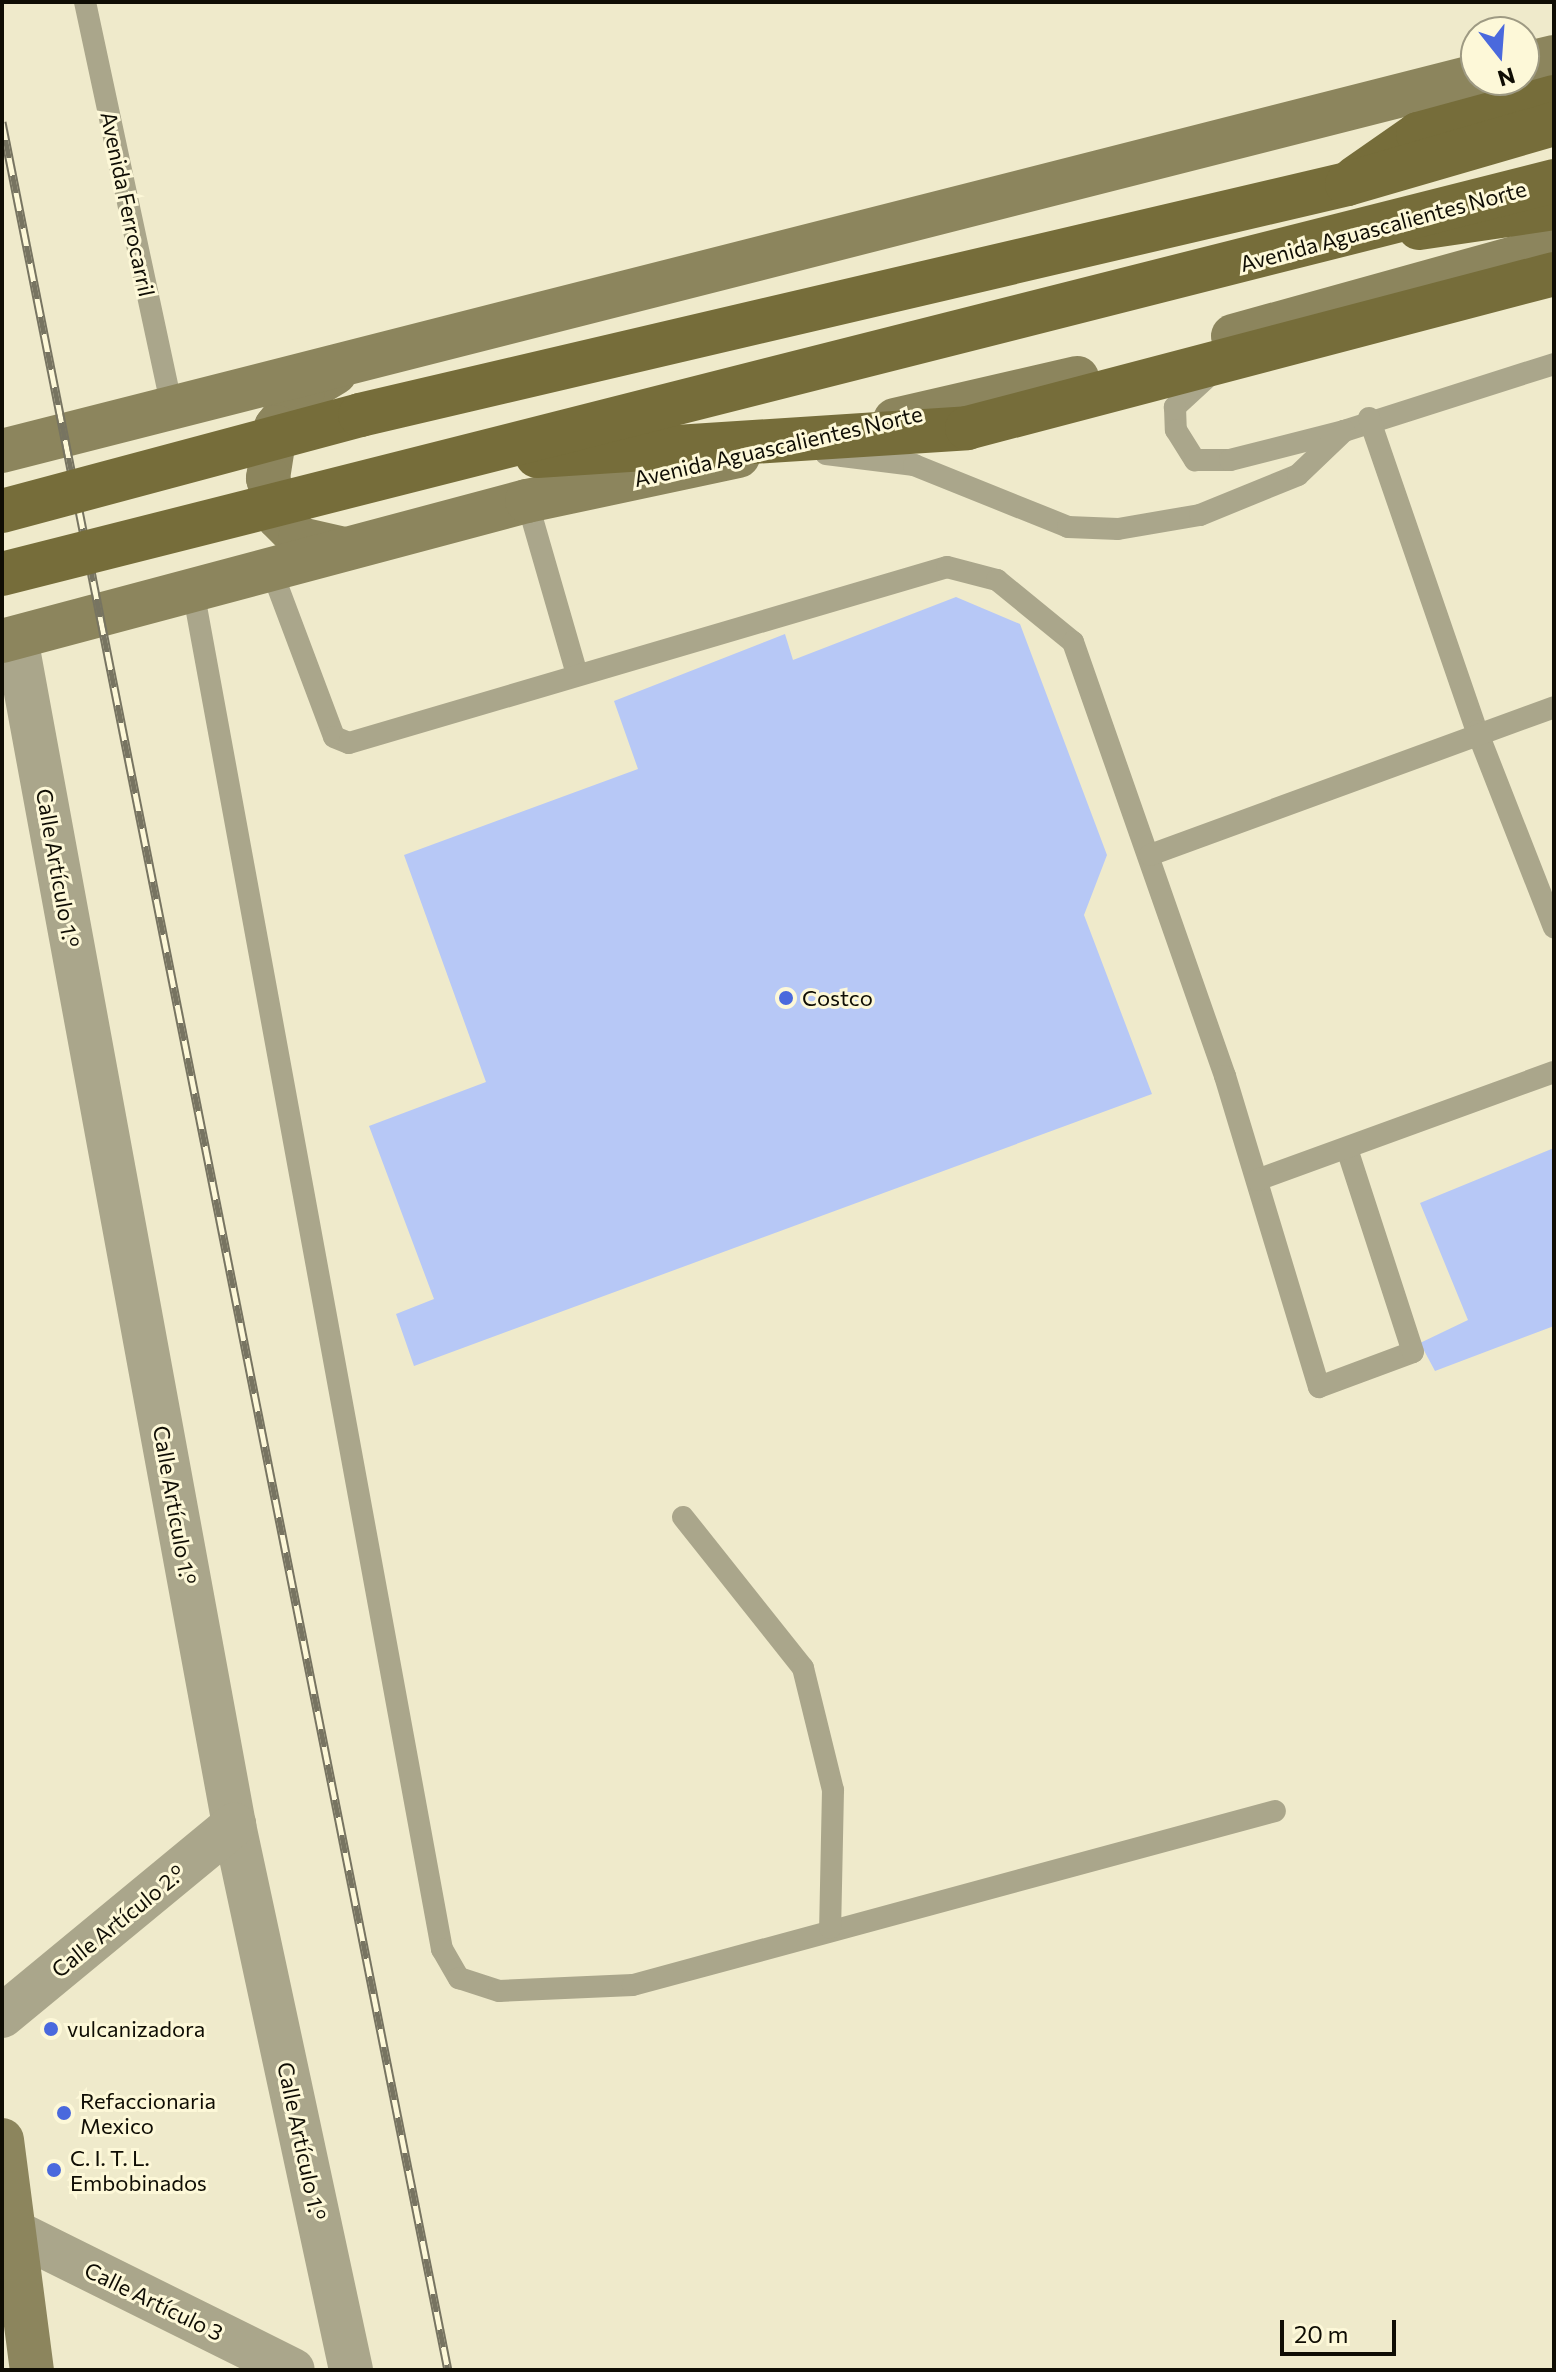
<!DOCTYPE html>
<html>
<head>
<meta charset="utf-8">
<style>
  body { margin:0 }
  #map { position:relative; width:1556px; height:2372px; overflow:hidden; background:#efeacb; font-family:Commissioner,sans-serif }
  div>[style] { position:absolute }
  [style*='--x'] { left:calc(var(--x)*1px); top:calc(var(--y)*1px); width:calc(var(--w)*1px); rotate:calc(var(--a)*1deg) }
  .building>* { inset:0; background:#b7c8f6 }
  .lane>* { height:22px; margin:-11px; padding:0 11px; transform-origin:11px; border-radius:11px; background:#aaa68b }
  .street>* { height:44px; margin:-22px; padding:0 22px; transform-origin:22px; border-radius:22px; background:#aaa68b }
  .secondary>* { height:44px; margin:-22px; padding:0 22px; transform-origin:22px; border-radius:22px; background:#8c855d }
  .primary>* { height:44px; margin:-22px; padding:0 22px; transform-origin:22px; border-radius:22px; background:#766d3a }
  .rail>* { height:9px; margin-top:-4.5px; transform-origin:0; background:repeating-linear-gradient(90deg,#fdf8d8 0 18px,#777461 0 36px); box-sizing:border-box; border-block:2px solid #777461 }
  .primary-bridge>* { height:44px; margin:-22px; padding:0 22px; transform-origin:22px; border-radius:22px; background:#766d3a }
  .dots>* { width:22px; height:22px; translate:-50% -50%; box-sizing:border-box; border:4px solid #fdf8d8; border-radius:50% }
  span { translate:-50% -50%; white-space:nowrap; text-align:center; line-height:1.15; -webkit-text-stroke:6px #fdf8d8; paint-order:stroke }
  .street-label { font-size:22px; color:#0f0d04 }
  .poi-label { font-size:22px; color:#0f0d04 }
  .left { translate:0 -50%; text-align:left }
  .frame { position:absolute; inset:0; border:4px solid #0f0d04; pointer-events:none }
  .north { position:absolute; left:1460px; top:16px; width:80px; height:80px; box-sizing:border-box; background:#fdf8d8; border:2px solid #9e9a83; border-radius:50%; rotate:163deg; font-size:22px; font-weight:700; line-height:32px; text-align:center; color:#0f0d04 }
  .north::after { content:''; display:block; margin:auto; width:28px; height:36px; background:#4a69dd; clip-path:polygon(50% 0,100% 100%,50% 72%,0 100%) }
  .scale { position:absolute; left:1280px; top:2320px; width:116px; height:36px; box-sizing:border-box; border:4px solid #0f0d04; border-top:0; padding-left:10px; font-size:24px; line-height:28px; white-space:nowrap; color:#0f0d04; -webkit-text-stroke:6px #fdf8d8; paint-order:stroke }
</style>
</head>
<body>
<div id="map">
  <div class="building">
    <i style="clip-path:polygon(956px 597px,1020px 624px,1107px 855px,1084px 915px,1152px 1094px,414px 1366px,396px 1314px,434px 1299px,369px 1126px,486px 1082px,404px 855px,638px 769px,614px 701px,785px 634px,793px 660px)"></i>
    <i style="clip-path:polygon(1554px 1148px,1554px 1326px,1435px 1371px,1420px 1343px,1468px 1320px,1420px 1203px)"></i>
  </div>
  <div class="lane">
    <i style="--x:85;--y:2;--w:414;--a:77.9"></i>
    <i style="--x:1213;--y:372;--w:52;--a:137.4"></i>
    <i style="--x:1175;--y:407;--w:23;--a:88"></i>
    <i style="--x:1176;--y:430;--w:36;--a:58"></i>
    <i style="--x:1195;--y:460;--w:35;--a:0"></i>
    <i style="--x:1230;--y:460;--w:118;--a:-14.3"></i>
    <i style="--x:1344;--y:431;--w:220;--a:-17.7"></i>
    <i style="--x:1369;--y:418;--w:331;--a:71"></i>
    <i style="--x:1477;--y:731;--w:211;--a:68.6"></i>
    <i style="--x:826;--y:454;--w:89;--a:7.1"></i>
    <i style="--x:914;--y:465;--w:166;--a:21.9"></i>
    <i style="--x:1068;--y:527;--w:50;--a:2.3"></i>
    <i style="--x:1118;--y:529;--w:83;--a:-9.7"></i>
    <i style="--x:1200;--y:515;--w:106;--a:-22.2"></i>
    <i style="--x:1298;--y:475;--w:64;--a:-43.7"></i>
    <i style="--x:527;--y:501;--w:180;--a:73.9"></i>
    <i style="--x:271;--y:569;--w:179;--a:69.4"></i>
    <i style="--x:334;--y:737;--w:16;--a:22"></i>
    <i style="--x:349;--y:743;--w:623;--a:-16.4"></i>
    <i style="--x:947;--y:567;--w:52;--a:14.6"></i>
    <i style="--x:997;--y:580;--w:98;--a:39.2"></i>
    <i style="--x:1073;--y:642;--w:460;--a:70.7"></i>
    <i style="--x:1225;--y:1076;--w:325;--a:73.2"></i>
    <i style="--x:1319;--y:1387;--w:100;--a:-20.4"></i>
    <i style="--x:1413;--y:1352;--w:213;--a:-108"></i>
    <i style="--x:193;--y:590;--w:1382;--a:79.62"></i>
    <i style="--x:442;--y:1949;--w:34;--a:60"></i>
    <i style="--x:459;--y:1978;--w:42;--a:18"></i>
    <i style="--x:499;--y:1991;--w:134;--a:-2.6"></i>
    <i style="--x:633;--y:1985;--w:665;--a:-15.16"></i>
    <i style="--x:1150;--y:855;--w:430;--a:-20.1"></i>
    <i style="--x:1257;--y:1180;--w:316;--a:-20"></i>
    <i style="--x:683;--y:1517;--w:193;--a:51.5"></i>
    <i style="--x:803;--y:1668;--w:126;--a:76.2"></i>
    <i style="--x:833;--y:1790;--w:138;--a:91.2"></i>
  </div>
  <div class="street">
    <i style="--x:16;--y:638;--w:1207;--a:79.59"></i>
    <i style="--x:234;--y:1825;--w:557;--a:77.88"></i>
    <i style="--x:2;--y:2016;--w:301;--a:-39.5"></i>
    <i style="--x:15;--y:2232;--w:310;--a:26.4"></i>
  </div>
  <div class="secondary">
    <i style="--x:1524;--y:64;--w:31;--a:-13"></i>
    <i style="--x:1233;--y:336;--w:333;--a:-15.5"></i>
    <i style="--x:335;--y:373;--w:37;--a:149"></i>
    <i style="--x:303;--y:392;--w:44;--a:127.6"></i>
    <i style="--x:276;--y:427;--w:52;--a:98.9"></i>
    <i style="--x:268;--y:478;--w:40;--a:75.6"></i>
    <i style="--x:278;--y:517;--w:31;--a:45"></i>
    <i style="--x:300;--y:539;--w:45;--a:12.8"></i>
    <i style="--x:895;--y:420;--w:187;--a:-13"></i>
    <i style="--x:2;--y:451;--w:1521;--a:-14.27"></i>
    <i style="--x:2;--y:641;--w:543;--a:-14.93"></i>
    <i style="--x:527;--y:501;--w:216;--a:-12"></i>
    <i style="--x:2;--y:2140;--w:232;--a:82.6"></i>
  </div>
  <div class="primary">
    <i style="--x:1355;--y:178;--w:77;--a:-34.9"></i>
    <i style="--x:1418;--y:134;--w:141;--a:-15.2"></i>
    <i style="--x:1419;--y:228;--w:136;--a:-8.4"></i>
  </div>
  <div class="rail">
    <i style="--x:2;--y:122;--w:2292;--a:78.78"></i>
  </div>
  <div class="primary-bridge">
    <i style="--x:537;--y:456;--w:431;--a:-3.7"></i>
    <i style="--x:967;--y:428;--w:607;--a:-14.7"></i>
    <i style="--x:2;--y:511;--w:371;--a:-15"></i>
    <i style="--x:360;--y:415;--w:1014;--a:-13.17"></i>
    <i style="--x:1347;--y:184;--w:216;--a:-16.2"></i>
    <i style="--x:2;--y:574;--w:1601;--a:-14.21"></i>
  </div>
  <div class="dots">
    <i style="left:786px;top:998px;background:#4a69dd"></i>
    <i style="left:51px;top:2029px;background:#4a69dd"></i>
    <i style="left:64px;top:2113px;background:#4a69dd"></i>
    <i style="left:54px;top:2170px;background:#4a69dd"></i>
  </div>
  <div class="street-label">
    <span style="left:128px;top:204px;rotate:78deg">Avenida Ferrocarril</span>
    <span style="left:1383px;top:226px;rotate:-15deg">Avenida Aguascalientes Norte</span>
    <span style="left:778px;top:446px;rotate:-13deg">Avenida Aguascalientes Norte</span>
    <span style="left:58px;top:868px;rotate:80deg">Calle Artículo 1.º</span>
    <span style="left:175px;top:1505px;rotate:80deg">Calle Artículo 1.º</span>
    <span style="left:118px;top:1921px;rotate:-39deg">Calle Artículo 2.º</span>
    <span style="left:302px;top:2141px;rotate:78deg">Calle Artículo 1.º</span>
    <span style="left:154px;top:2301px;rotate:26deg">Calle Artículo 3</span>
  </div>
  <div class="poi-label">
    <span class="left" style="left:802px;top:998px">Costco</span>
    <span class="left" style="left:67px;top:2029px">vulcanizadora</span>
    <span class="left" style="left:80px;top:2113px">Refaccionaria<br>Mexico</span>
    <span class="left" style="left:70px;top:2170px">C. I. T. L.<br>Embobinados</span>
  </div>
  <div class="frame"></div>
  <div class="north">N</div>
  <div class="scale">20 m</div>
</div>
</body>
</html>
